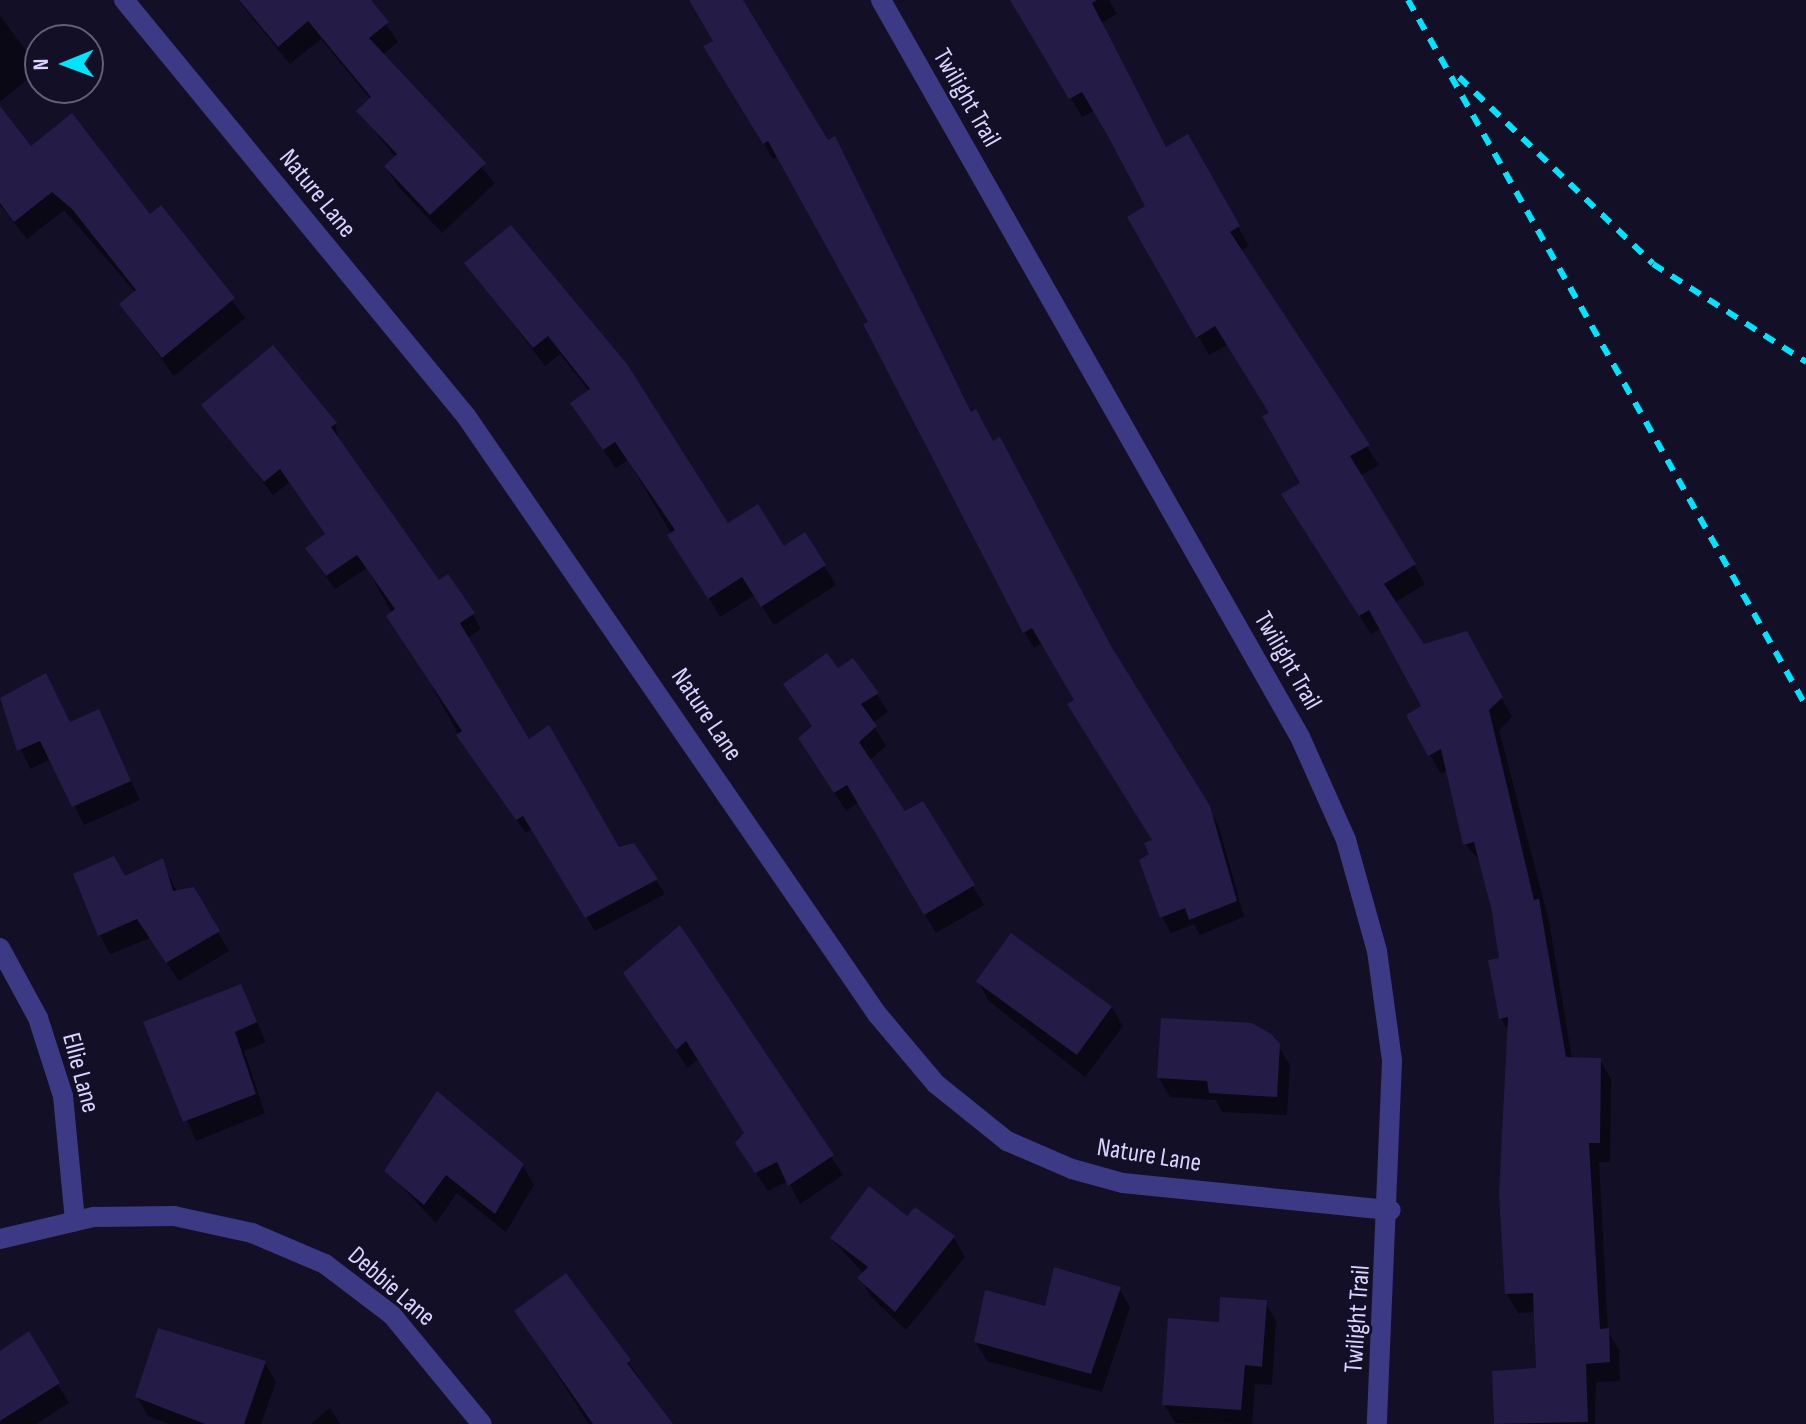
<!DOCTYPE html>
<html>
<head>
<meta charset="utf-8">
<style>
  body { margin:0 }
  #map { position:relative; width:1806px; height:1424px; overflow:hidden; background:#130f26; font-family:"Sofia Sans Condensed",sans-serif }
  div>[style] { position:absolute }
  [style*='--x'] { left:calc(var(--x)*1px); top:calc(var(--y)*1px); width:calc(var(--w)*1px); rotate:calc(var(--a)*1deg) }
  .shadow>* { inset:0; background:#0007 }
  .building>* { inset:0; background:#241b47; transform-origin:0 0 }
  .minor>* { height:20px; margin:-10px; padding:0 10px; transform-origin:10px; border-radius:10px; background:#3d3a85 }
  .rail>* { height:6px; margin-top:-3px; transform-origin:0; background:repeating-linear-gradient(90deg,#00e5ff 0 12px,transparent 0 22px) }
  span { translate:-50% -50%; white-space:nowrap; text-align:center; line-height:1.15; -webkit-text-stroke:6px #130f26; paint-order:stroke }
  .street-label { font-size:26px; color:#d9d4ff }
  .north { position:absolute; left:24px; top:24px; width:80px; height:80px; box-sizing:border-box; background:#130f26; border:2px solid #625e7d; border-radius:50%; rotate:269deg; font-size:22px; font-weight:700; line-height:32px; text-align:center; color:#d9d4ff }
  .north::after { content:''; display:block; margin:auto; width:28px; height:36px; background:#00e5ff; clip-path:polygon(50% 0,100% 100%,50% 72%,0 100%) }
</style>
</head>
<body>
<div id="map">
  <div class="shadow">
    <i style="clip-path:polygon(238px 0,368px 0,398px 42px,382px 55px,495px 183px,442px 233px,397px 185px,386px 166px,396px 158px,359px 111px,371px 100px,321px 39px,290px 64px)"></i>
    <i style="clip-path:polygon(691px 0,741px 0,827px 143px,834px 139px,971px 414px,1218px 824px,1244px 917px,1200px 935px,1194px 924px,1171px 933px,1162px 917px,1154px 841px,1043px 643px,1034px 648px,1025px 632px,866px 325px,871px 323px,778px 156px,773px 159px,706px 47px,715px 41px)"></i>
    <i style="clip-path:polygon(1012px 0,1109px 0,1117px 14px,1101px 23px,1166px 149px,1187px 137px,1249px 246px,1240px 251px,1379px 465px,1360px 476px,1425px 584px,1394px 603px,1423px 646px,1466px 633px,1512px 717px,1499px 730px,1549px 921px,1572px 1059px,1600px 1060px,1611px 1079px,1610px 1162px,1599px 1162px,1608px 1332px,1619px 1350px,1620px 1381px,1596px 1382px,1595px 1424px,1496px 1424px,1494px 1373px,1538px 1370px,1536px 1312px,1518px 1313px,1507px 1294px,1510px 1034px,1501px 1018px,1501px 959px,1481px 862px,1465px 844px,1448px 770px,1441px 774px,1408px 716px,1424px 707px,1381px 628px,1371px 634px,1294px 514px,1303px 484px,1271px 414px,1228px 344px,1209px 355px,1129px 217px,1148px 207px,1095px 110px,1082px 117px)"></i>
    <i style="clip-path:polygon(0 16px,40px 69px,0 102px)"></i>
    <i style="clip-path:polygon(0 141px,30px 149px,150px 217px,161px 208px,245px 318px,174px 376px,121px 305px,136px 293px,64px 210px,27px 239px,0 205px)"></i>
    <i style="clip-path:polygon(511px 227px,728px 526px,783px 548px,805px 535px,836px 585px,774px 625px,755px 595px,720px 617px,628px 460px,616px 468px,584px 423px,590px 392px,560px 354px,545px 366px,467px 264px)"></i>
    <i style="clip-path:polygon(204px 405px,335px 424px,339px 441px,439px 582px,448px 577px,473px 615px,481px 629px,467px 638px,529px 742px,618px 849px,633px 845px,665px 894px,595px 931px,533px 828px,526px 833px,467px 750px,367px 568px,335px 589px,316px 563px,326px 536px,290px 482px,273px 495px)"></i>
    <i style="clip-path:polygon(838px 671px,877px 694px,888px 712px,872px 723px,886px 746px,869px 761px,904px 814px,922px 803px,984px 905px,936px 933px,859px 802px,846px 811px,812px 757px,813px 727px,786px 685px)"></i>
    <i style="clip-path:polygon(45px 675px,71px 724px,98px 711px,140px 800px,84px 825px,51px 759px,30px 769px,0 701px)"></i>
    <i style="clip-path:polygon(162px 861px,177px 892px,193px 889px,229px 951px,179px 981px,150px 938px,110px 954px,100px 935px)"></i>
    <i style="clip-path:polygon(679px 928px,843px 1175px,800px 1204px,788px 1181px,768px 1191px,749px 1162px,746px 1134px,698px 1059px,688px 1068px,637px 993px)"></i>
    <i style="clip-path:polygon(978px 981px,1112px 1007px,1123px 1026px,1085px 1077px,989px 1001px)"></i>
    <i style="clip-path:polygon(240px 986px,266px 1042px,244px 1051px,265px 1113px,196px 1141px,145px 1023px)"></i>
    <i style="clip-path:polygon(1278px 1045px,1290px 1065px,1287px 1115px,1222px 1112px,1216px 1100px,1170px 1097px,1159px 1078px)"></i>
    <i style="clip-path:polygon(523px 1166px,534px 1185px,506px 1232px,457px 1193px,436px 1223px,387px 1171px)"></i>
    <i style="clip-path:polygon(908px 1219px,954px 1238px,965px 1257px,906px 1330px,871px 1297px,860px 1278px,864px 1274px,832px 1239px)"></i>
    <i style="clip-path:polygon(566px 1275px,672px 1424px,589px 1424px,517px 1312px)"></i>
    <i style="clip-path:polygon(1119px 1288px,1130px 1307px,1102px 1392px,987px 1361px,976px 1342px,1046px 1308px)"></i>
    <i style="clip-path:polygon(1265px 1302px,1276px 1321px,1272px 1385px,1255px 1384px,1252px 1424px,1175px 1423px,1164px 1404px,1221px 1324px)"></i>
    <i style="clip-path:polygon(28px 1334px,69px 1403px,36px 1424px,0 1424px,0 1353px)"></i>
    <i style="clip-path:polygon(265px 1363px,276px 1382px,261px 1424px,169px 1424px,148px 1416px,137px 1397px)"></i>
    <i style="clip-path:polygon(330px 1408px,340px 1424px,311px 1424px)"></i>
  </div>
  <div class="building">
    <i style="clip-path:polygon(239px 0,371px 0,389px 22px,369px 38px,486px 163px,430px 215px,384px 166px,397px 154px,356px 111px,371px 97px,308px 21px,278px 47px)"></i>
    <i style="clip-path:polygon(689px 0,743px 0,828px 140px,835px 136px,971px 412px,976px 409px,993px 441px,1000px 437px,1111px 646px,1210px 806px,1237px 901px,1189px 920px,1185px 908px,1160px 918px,1139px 860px,1149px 854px,1144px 843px,1152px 840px,1067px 704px,1074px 700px,1032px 628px,1023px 633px,863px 324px,868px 322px,768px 141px,763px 144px,703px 46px,713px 41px)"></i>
    <i style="clip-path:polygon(1010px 0,1097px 0,1092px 3px,1166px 147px,1188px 134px,1240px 226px,1230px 232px,1370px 445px,1350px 456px,1416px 564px,1384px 584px,1424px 644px,1467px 631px,1503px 697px,1489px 710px,1534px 900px,1539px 899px,1566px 1057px,1601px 1058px,1600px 1143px,1589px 1143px,1600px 1329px,1609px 1328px,1610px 1362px,1586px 1364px,1588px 1422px,1494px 1424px,1492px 1371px,1536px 1368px,1533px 1293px,1505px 1294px,1499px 1193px,1508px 1017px,1499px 1019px,1488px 960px,1499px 958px,1491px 908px,1474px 842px,1463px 845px,1441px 749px,1428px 756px,1406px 715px,1421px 706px,1369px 610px,1359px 616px,1281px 494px,1300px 483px,1262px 416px,1269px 413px,1215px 326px,1196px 338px,1127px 217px,1145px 206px,1109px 138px,1082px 92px,1069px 99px)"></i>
    <i style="clip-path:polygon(0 106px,31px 146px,72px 113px,150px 214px,161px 205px,235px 298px,162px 358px,119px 304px,136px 290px,72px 209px,52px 192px,14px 222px,0 203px)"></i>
    <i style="clip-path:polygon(511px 225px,627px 364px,728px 523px,758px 504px,784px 546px,805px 532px,826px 565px,761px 607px,742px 577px,708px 599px,667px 535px,675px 530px,615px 442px,603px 450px,570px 403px,590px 389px,548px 336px,533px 348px,464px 263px)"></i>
    <i style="clip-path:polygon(273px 345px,337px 423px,331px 427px,439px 580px,448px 574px,475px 613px,460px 623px,529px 739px,549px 725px,619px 847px,634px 843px,658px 879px,585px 918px,523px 816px,516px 820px,456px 735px,462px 731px,386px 616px,395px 609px,357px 555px,326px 576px,305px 548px,325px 534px,280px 469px,264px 482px,201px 405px)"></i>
    <i style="clip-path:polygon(827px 653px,838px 668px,853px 658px,879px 693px,861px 704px,877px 726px,859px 742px,905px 811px,923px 801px,975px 885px,924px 915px,847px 785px,834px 793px,798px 738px,812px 726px,783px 684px)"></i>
    <i style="clip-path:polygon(46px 673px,70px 722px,99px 709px,131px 781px,72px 807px,40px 741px,17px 751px,0 698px)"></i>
    <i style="clip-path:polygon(114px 856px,125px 876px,163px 858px,173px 891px,194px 887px,220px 931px,166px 963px,137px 919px,98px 936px,73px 874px)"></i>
    <i style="clip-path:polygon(680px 925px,834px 1155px,788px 1186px,777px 1162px,755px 1173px,735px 1143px,744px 1133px,686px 1041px,676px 1050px,623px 973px)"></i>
    <i style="left:1011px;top:933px;width:125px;height:60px;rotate:36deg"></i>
    <i style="clip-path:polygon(241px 984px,257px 1022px,235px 1032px,256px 1094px,183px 1122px,143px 1022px)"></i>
    <i style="clip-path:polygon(1161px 1018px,1252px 1023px,1271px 1034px,1280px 1044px,1277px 1097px,1209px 1093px,1207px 1081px,1157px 1078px)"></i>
    <i style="clip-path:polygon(437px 1091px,524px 1164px,495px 1214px,446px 1175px,424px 1205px,384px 1171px)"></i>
    <i style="clip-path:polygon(869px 1186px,907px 1216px,915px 1207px,955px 1236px,895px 1312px,857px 1278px,868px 1267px,830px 1238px)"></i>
    <i style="clip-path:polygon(1054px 1267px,1121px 1287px,1091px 1374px,974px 1342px,985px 1290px,1045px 1306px)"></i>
    <i style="clip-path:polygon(566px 1273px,631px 1360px,627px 1363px,673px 1424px,593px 1424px,514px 1311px)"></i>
    <i style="clip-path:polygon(1220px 1297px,1267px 1300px,1262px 1367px,1245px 1365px,1241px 1410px,1162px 1405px,1168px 1318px,1219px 1322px)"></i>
    <i style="clip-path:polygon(158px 1328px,266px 1361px,244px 1424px,205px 1424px,135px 1397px)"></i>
    <i style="clip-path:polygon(29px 1331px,60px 1383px,0 1421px,0 1351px)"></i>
  </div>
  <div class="minor">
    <i style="--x:124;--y:0;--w:539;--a:50.58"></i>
    <i style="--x:466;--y:416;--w:726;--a:55.5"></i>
    <i style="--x:877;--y:1014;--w:92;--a:49.9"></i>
    <i style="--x:936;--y:1084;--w:91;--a:38.8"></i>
    <i style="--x:1007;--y:1141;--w:71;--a:23.3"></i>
    <i style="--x:1072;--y:1169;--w:53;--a:15.4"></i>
    <i style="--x:1123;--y:1183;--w:269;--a:5.8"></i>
    <i style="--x:881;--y:0;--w:848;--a:60.38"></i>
    <i style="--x:1300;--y:737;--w:113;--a:65.9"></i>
    <i style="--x:1346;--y:840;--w:115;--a:74.4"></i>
    <i style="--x:1377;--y:951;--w:111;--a:82.2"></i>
    <i style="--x:1392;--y:1061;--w:363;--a:92.4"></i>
    <i style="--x:0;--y:948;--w:80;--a:61.5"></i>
    <i style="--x:38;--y:1018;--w:82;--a:72.2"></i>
    <i style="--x:63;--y:1096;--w:126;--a:84.5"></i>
    <i style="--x:0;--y:1239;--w:97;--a:-13.2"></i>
    <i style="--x:94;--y:1217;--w:80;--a:-0.7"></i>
    <i style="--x:174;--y:1216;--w:80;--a:12.3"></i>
    <i style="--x:252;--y:1233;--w:79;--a:23"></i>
    <i style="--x:325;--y:1264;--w:84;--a:37.3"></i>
    <i style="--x:392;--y:1315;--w:141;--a:50.5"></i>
  </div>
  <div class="rail">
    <i style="--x:1408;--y:0;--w:810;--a:60.59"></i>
    <i style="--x:1459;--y:77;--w:269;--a:43.9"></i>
    <i style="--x:1653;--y:264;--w:182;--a:32.6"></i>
  </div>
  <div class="street-label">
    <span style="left:966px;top:98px;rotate:60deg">Twilight Trail</span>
    <span style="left:317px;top:194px;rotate:51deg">Nature Lane</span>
    <span style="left:1287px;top:661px;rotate:60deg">Twilight Trail</span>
    <span style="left:706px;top:715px;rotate:56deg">Nature Lane</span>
    <span style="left:80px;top:1073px;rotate:75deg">Ellie Lane</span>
    <span style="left:1149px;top:1156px;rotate:9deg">Nature Lane</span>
    <span style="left:391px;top:1287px;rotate:41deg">Debbie Lane</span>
    <span style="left:1358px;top:1319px;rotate:-86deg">Twilight Trail</span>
  </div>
  <div class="north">N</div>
</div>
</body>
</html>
